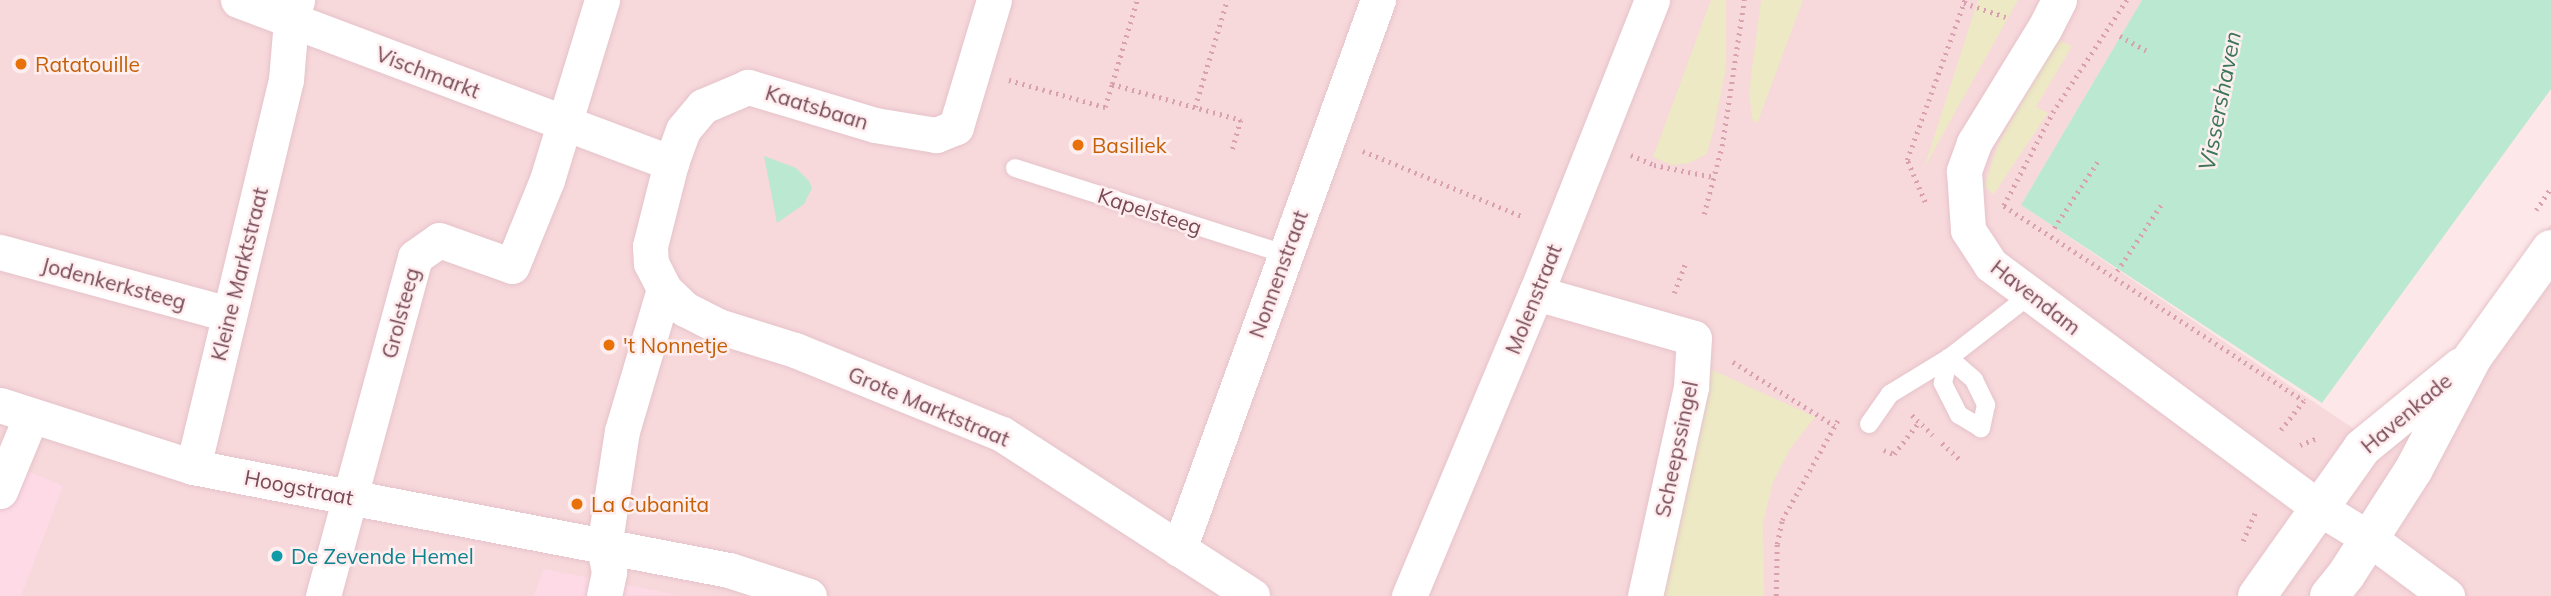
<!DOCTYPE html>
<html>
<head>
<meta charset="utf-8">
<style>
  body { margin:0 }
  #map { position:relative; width:2551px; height:596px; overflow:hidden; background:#fde7e8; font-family:Mulish,sans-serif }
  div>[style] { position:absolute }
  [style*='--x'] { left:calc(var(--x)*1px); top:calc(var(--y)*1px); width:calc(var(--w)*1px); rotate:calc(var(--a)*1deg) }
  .residential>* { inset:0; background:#f7d8db }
  .commercial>* { inset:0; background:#fedae7 }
  .green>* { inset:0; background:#ece9c4 }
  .water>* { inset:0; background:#bae8d0 }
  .path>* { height:4.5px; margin-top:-2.25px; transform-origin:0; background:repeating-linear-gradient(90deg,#d9a0af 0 2px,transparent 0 7px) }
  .roads { filter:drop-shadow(0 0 2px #e5c3ca) drop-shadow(0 0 2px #e5c3ca) }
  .lane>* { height:18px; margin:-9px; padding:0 9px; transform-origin:9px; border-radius:9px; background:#fff }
  .street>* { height:35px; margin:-17.5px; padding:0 17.5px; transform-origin:17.5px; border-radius:17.5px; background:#fff }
  .secondary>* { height:38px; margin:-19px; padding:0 19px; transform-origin:19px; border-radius:19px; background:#fff }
  .dots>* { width:19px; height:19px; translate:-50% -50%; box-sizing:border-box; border:4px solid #ffeeef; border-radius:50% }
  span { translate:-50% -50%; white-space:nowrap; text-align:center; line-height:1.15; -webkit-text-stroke:5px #ffeeef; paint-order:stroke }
  .food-label { font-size:21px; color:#c56008 }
  .left { translate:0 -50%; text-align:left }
  .street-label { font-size:21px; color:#784a58 }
  .culture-label { font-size:21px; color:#0d838f }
  .water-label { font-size:23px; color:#3a7658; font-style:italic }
</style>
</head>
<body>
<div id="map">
  <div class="residential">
    <i style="clip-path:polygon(0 0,2142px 0,2021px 205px,2381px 447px,2551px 224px,2551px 596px,0 596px)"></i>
  </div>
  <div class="commercial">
    <i style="clip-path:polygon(0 459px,63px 486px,21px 596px,0 596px)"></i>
    <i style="clip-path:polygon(543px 569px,678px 595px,534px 596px)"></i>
  </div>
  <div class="green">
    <i style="clip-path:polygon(1711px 0,1726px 0,1726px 68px,1713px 132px,1707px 154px,1690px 163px,1672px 165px,1653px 157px)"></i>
    <i style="clip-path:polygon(1761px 0,1803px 0,1757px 124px,1752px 118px,1749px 92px)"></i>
    <i style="clip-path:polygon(1978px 0,2018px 0,1924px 168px)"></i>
    <i style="clip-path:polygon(2057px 40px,2072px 46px,2036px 107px,2048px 113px,1994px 194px,1984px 187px,1998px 144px)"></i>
    <i style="clip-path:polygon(1710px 369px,1815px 417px,1790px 449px,1773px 482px,1763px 524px,1764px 596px,1659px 596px)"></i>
  </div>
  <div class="water">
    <i style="clip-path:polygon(2142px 0,2551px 0,2551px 89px,2322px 403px,2021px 205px)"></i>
    <i style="clip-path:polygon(764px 156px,796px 168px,809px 181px,812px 188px,804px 204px,777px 223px)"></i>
  </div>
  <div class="path">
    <i style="--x:2127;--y:0;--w:133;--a:123.3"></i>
    <i style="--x:2054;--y:111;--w:107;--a:117.8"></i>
    <i style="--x:2004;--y:206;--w:358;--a:33"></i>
    <i style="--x:2304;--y:401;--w:37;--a:128"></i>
    <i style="--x:1964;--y:3;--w:44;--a:18.4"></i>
    <i style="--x:2120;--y:36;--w:31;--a:29"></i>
    <i style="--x:1009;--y:80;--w:100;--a:15.7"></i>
    <i style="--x:1105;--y:107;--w:24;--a:-73"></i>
    <i style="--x:1112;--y:84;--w:134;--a:15.6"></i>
    <i style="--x:1241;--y:120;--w:33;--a:106"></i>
    <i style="--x:1112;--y:84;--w:88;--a:-73.4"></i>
    <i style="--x:1195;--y:107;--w:112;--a:-73.3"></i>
    <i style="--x:1363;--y:151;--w:174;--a:22.3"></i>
    <i style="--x:1631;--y:155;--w:25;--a:23"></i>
    <i style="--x:1654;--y:165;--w:61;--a:11.3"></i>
    <i style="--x:1925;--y:202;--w:46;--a:-113.2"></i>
    <i style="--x:1907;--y:160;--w:170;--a:-70.1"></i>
    <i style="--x:2536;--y:210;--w:27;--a:-56"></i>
    <i style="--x:1704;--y:214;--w:70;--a:-75.2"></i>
    <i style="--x:1722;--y:146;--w:148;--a:-81.4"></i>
    <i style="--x:2054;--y:228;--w:80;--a:-56.7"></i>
    <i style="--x:2117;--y:271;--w:79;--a:-56.3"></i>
    <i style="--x:1674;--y:293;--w:31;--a:-69"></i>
    <i style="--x:1733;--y:362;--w:120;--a:32.1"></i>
    <i style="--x:1912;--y:415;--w:29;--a:44"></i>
    <i style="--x:1942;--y:443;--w:26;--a:43"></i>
    <i style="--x:2300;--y:445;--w:18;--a:-22"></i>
    <i style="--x:1884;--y:450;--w:11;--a:22"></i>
    <i style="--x:1894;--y:454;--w:41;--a:-52"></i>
    <i style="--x:2243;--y:541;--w:34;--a:-67"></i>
    <i style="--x:1776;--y:596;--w:52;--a:-88.9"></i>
    <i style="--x:1777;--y:544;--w:25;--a:-78"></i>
    <i style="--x:1782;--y:520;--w:115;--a:-60.8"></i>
  </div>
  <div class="roads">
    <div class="lane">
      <i style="--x:1015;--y:168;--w:283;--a:17.7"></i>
      <i style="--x:1949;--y:358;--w:33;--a:41"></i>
      <i style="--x:1974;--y:380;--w:28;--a:64"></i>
      <i style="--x:1986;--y:405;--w:24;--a:102"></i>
      <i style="--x:1981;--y:428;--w:26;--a:-149"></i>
      <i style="--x:1959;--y:415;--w:36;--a:-117"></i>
      <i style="--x:1943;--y:383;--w:26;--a:-77"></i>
      <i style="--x:1869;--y:424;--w:37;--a:-55"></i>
      <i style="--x:1890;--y:394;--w:69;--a:-31.4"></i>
      <i style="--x:1949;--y:358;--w:103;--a:-37.9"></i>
    </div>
    <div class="street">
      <i style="--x:238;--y:0;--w:463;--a:20.6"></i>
      <i style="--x:994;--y:0;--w:133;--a:106.7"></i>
      <i style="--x:956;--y:127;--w:22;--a:158"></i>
      <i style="--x:936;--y:135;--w:62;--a:-170.7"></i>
      <i style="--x:875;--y:125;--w:133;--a:-163.3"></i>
      <i style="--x:748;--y:87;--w:49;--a:157.1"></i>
      <i style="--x:703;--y:106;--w:31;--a:130"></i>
      <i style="--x:683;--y:130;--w:35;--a:110"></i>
      <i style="--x:671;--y:163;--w:86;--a:104.2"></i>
      <i style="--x:650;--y:246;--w:17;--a:87"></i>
      <i style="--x:651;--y:263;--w:29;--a:63"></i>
      <i style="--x:664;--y:289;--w:29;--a:44"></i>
      <i style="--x:685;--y:309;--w:37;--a:27"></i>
      <i style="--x:718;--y:326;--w:81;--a:17.3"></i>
      <i style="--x:795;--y:350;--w:223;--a:22.1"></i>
      <i style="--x:1002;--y:434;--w:298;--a:32.9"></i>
      <i style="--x:2059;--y:0;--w:33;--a:117"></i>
      <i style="--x:2044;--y:29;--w:134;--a:121.6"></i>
      <i style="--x:1974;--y:143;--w:30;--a:110"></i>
      <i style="--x:1964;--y:171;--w:59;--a:86.1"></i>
      <i style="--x:1968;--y:230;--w:42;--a:56.7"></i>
      <i style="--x:1991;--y:265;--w:408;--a:36.5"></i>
      <i style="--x:2319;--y:508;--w:60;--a:31.3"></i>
      <i style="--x:2370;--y:539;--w:96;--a:36.5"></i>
      <i style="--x:0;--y:252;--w:236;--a:15.2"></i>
      <i style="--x:1536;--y:293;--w:164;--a:15.9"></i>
      <i style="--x:1694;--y:338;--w:49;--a:93.5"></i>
      <i style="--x:1691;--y:387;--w:214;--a:102.4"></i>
      <i style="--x:0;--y:405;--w:203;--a:17.8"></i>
      <i style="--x:193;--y:467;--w:546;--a:10.88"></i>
      <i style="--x:729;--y:570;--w:84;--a:18"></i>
      <i style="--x:193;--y:467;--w:398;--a:-76.5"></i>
      <i style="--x:286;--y:80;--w:60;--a:-85.2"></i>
      <i style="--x:291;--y:20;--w:21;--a:-73"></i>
      <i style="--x:0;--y:491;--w:81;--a:-67.5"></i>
      <i style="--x:1179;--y:549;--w:584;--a:-70.08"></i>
      <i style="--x:323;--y:596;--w:351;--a:-74.8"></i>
      <i style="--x:415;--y:257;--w:29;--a:-35"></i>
      <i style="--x:439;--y:240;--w:77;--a:19.6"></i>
      <i style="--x:512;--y:266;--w:93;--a:-67.9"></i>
      <i style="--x:547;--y:180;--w:188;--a:-73"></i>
      <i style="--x:604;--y:596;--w:25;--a:-78"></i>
      <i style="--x:609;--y:572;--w:25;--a:-101"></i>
      <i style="--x:604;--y:547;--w:117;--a:-81.2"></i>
      <i style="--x:622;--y:431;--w:148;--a:-73.5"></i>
      <i style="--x:1409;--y:596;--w:329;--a:-67.3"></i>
      <i style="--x:1536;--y:293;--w:315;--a:-68.4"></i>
    </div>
    <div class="secondary">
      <i style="--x:2257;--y:596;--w:181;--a:-54.6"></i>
      <i style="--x:2362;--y:448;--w:128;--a:-39.3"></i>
      <i style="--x:2329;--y:596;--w:27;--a:-51"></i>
      <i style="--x:2346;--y:575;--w:126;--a:-57.3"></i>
      <i style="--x:2414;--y:469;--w:127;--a:-62.2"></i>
      <i style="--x:2473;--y:357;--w:133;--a:-54.2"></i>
    </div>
  </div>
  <div class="dots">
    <i style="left:21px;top:64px;background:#e8710a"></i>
    <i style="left:1078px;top:145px;background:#e8710a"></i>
    <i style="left:609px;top:345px;background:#e8710a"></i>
    <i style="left:577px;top:504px;background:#e8710a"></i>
    <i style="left:277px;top:556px;background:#0f9aa8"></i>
  </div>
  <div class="food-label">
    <span class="left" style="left:35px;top:64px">Ratatouille</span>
    <span class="left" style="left:1092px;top:145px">Basiliek</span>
    <span class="left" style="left:623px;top:345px">'t Nonnetje</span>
    <span class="left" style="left:591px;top:504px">La Cubanita</span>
  </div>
  <div class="street-label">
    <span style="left:428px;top:72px;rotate:21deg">Vischmarkt</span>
    <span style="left:817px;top:107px;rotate:17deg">Kaatsbaan</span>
    <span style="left:1150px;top:211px;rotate:18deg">Kapelsteeg</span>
    <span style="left:239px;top:274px;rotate:-76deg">Kleine Marktstraat</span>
    <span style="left:1278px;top:274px;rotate:-70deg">Nonnenstraat</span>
    <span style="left:114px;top:283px;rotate:15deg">Jodenkerksteeg</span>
    <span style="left:2036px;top:297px;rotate:38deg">Havendam</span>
    <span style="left:1533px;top:299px;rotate:-68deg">Molenstraat</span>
    <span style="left:400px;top:313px;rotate:-75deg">Grolsteeg</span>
    <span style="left:929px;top:406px;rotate:23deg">Grote Marktstraat</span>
    <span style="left:2406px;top:413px;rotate:-40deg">Havenkade</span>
    <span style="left:1676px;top:449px;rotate:-78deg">Scheepssingel</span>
    <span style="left:299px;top:487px;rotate:11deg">Hoogstraat</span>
  </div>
  <div class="culture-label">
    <span class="left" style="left:291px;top:556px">De Zevende Hemel</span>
  </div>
  <div class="water-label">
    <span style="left:2220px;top:101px;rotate:-79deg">Vissershaven</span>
  </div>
</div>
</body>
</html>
